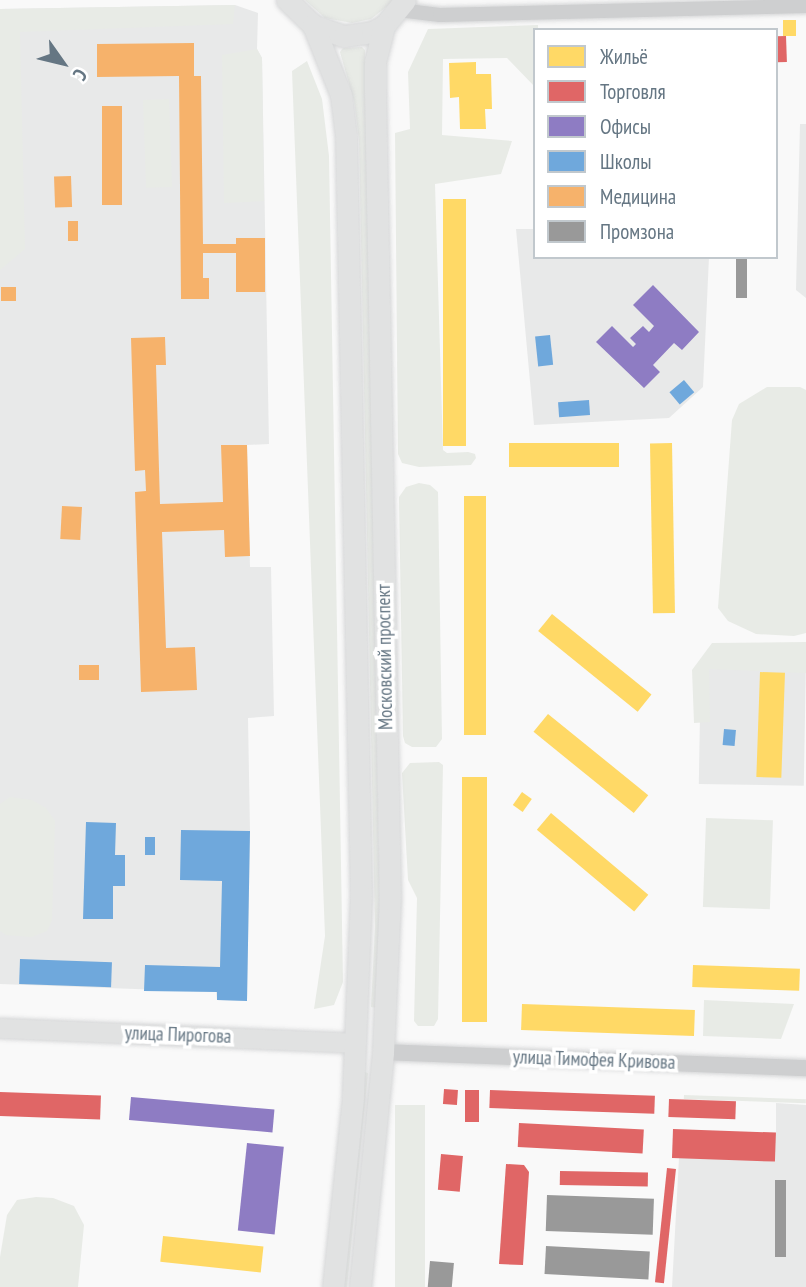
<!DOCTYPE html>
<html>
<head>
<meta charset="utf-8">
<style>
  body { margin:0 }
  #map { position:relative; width:806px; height:1287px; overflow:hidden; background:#f9f9f9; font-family:"PT Sans Narrow",sans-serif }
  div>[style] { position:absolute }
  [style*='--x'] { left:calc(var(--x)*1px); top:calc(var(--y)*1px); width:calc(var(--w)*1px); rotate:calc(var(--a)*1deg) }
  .built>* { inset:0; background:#e8e9e9; transform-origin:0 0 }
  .green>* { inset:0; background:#e8ebe6; transform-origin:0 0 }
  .homes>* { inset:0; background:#ffd966; transform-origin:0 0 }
  .shops>* { inset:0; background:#e06666; transform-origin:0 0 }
  .offices>* { inset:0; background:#8e7cc3; transform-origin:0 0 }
  .schools>* { inset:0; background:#6fa8dc; transform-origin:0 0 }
  .health>* { inset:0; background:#f6b26b; transform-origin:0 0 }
  .industry>* { inset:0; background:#999; transform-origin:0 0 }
  .roads { filter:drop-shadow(0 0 2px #d5d6d7) drop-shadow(0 0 2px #d5d6d7) }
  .minor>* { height:14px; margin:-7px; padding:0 7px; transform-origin:7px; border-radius:7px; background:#cecfd0 }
  .tertiary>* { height:16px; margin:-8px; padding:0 8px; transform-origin:8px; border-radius:8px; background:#cecfd0 }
  .secondary>* { height:19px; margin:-9.5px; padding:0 9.5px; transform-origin:9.5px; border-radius:9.5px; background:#e1e2e2 }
  .primary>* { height:21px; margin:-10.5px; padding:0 10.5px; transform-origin:10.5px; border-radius:10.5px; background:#e1e2e2 }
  span { translate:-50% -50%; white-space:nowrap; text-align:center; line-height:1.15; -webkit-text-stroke:7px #fff; paint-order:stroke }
  .street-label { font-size:19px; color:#657683 }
  .legend { position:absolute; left:533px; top:28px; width:245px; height:231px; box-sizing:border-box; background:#fff; border:2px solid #c1c8cd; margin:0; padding:9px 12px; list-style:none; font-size:21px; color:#657683 }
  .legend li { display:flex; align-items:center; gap:14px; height:35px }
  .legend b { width:35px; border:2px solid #c1c8cd }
  .north { position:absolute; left:28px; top:28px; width:70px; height:70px; -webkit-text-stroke:5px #fff; paint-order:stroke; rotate:124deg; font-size:19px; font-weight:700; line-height:28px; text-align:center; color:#657683 }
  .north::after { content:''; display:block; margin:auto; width:24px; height:32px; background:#657683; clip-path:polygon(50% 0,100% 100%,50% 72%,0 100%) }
</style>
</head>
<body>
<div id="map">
  <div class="built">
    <i style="clip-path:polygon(235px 5px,258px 13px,257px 49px,262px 58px,269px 444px,247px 445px,250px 567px,271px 567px,274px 716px,248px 718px,250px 831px,247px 1001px,217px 1000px,216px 992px,0 984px,0 9px)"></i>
    <i style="clip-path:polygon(800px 124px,806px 124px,806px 298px,796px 290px)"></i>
    <i style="clip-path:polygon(516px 229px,535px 229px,535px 257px,709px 257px,703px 387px,669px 418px,534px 425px)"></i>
    <i style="left:701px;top:658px;width:105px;height:126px;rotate:1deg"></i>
    <i style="clip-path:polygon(776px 1103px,806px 1105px,806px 1287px,672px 1287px,679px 1158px,776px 1133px)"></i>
  </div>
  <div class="green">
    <i style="clip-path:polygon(305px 0,395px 0,371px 19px,352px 23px,325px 18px)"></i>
    <i style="clip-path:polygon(235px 5px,233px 24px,20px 32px,25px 249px,0 270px,0 9px)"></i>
    <i style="clip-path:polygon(538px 25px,538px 30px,535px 30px,535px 87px,507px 58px,443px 59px,442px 135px,512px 141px,501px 174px,435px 184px,443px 450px,447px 453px,468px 452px,475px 454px,476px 458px,471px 465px,419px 467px,402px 463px,398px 454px,395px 133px,410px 129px,408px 72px,428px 29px)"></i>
    <i style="clip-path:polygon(362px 47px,365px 50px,380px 928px,377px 1008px,371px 1007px,375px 928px,359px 140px,354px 101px,340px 52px,343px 48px)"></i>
    <i style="clip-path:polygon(257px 49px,262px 58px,264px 201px,224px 203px,222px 55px)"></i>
    <i style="clip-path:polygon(307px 61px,322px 99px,329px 156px,343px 982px,334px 1005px,314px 1009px,325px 936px,292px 71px)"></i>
    <i style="left:169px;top:99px;width:88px;height:26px;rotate:88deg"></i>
    <i style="clip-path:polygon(767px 387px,800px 387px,806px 390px,806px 633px,794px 636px,756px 634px,728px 621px,718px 608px,732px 420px,739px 404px)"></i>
    <i style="clip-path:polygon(419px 483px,430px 485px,438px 492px,442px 739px,436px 747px,412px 747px,405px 743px,403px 736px,399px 497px,406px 487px)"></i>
    <i style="clip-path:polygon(806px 642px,806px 673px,709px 669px,710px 722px,694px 723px,692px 670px,712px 643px)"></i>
    <i style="clip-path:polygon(439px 762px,443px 765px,438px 1019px,434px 1026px,418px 1026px,414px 1021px,417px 898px,408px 880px,402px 773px,410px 763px)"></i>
    <i style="clip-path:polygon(10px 797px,32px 800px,46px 808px,55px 821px,52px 920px,47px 931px,32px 937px,6px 935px,0 931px,0 804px)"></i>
    <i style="left:706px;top:818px;width:67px;height:89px;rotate:2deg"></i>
    <i style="clip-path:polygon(704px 1000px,794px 1004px,781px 1039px,703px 1036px)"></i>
    <i style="clip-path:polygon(363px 1072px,368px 1073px,347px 1287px,343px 1287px)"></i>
    <i style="left:684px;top:1095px;width:122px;height:4px;rotate:2deg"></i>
    <i style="left:395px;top:1105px;width:30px;height:183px"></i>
    <i style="clip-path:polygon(36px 1197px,53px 1198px,74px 1206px,84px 1225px,78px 1287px,0 1287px,0 1257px,7px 1215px,17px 1200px)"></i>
  </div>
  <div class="homes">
    <i style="left:796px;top:20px;width:16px;height:13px;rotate:90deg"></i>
    <i style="clip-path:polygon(476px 62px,476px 74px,491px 74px,492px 109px,485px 109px,486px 129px,460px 129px,459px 97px,450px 98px,449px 63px)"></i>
    <i style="left:443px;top:199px;width:23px;height:247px"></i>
    <i style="left:619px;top:443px;width:24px;height:110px;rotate:90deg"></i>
    <i style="left:672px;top:443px;width:170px;height:22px;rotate:89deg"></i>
    <i style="left:464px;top:496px;width:22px;height:239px"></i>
    <i style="left:552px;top:614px;width:128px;height:22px;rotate:39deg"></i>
    <i style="left:760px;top:672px;width:25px;height:105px;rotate:2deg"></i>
    <i style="left:548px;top:714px;width:129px;height:23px;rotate:39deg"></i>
    <i style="left:462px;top:777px;width:25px;height:245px"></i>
    <i style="left:522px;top:792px;width:12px;height:16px;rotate:35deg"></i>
    <i style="left:551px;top:813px;width:127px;height:22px;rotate:40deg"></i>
    <i style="left:693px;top:965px;width:107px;height:22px;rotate:2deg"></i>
    <i style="left:522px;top:1004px;width:173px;height:26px;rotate:2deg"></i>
    <i style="left:163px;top:1236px;width:101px;height:26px;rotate:6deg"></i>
  </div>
  <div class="shops">
    <i style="left:786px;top:36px;width:26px;height:10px;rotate:88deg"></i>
    <i style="left:444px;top:1089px;width:14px;height:15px;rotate:4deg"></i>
    <i style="left:465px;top:1090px;width:14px;height:32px"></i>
    <i style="left:490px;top:1090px;width:165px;height:18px;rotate:2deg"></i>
    <i style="left:0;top:1092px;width:101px;height:24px;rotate:2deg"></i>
    <i style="left:669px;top:1099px;width:67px;height:18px;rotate:2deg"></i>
    <i style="left:519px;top:1123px;width:125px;height:24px;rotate:3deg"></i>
    <i style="left:673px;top:1129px;width:103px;height:29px;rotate:2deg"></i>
    <i style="left:441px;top:1154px;width:22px;height:36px;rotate:5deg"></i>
    <i style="clip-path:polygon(506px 1164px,524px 1165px,529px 1172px,523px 1265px,499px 1264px)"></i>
    <i style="left:667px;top:1168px;width:9px;height:115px;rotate:6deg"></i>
    <i style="left:560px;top:1171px;width:88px;height:14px;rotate:1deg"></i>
  </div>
  <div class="offices">
    <i style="clip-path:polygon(653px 285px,699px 332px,682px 350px,674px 343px,653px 365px,660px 372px,644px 388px,596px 342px,612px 326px,633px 347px,636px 344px,630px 338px,643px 326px,649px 332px,654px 326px,633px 305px)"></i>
    <i style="left:131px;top:1097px;width:144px;height:23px;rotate:5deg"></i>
    <i style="left:247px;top:1143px;width:37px;height:88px;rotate:6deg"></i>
  </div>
  <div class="schools">
    <i style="left:550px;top:335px;width:30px;height:15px;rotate:84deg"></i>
    <i style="left:684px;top:380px;width:16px;height:19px;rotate:50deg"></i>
    <i style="left:589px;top:400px;width:15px;height:31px;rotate:86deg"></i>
    <i style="left:724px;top:729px;width:12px;height:16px;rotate:5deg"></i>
    <i style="clip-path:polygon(86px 822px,116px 823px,115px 855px,125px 855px,125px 886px,113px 886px,113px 919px,83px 919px)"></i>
    <i style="clip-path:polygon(181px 830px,250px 831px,247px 1001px,217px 1000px,217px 992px,144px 991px,145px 965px,220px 967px,222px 881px,180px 880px)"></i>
    <i style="left:145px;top:837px;width:10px;height:18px"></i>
    <i style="left:20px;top:959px;width:92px;height:25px;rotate:2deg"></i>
  </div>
  <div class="health">
    <i style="clip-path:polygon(194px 43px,194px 76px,201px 76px,203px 244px,236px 244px,236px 238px,265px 238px,265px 292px,236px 292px,236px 253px,203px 253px,203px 278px,209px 278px,209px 299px,181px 299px,179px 76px,97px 77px,97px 44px)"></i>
    <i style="left:102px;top:106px;width:20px;height:99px"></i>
    <i style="left:71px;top:176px;width:31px;height:17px;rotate:88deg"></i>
    <i style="left:68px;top:221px;width:10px;height:20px"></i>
    <i style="left:1px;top:287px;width:15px;height:14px"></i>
    <i style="clip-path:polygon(165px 337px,166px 365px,156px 365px,160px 504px,223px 502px,221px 445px,247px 445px,250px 556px,225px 557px,224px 530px,162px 532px,166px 648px,195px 647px,197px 690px,141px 692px,135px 492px,146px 491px,145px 470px,135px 471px,131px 338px)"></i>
    <i style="left:62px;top:506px;width:20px;height:33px;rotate:3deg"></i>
    <i style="left:79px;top:665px;width:20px;height:15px"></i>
  </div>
  <div class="industry">
    <i style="left:736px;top:257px;width:11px;height:41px"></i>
    <i style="left:775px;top:1180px;width:11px;height:77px"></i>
    <i style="left:547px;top:1195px;width:107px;height:36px;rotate:2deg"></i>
    <i style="left:546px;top:1246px;width:104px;height:28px;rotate:3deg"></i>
    <i style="left:430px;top:1261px;width:24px;height:26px;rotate:5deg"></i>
  </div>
  <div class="roads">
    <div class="minor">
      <i style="--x:399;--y:10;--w:41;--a:7"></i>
      <i style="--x:440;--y:15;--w:366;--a:-1.4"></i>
    </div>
    <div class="tertiary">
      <i style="--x:383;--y:1052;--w:423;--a:2.2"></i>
    </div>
    <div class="secondary">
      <i style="--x:0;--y:1028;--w:356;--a:2.4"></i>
    </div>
    <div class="primary">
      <i style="--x:287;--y:0;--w:36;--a:44"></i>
      <i style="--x:313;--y:25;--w:33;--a:20"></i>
      <i style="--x:344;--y:36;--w:28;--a:-8"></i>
      <i style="--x:372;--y:32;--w:13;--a:-27"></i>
      <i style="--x:384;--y:26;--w:33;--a:-51"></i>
      <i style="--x:313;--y:25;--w:75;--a:68.2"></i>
      <i style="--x:341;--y:95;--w:39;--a:83"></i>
      <i style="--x:346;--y:134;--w:761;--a:88.87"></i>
      <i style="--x:361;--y:895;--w:203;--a:92.3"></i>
      <i style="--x:353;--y:1098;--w:190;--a:96"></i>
      <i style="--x:360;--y:1287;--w:236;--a:-84.4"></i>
      <i style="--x:383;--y:1052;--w:153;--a:-87.4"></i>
      <i style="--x:390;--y:899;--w:809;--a:-91.06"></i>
      <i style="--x:375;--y:90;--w:28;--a:-90"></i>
      <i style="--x:375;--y:62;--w:37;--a:-76"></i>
    </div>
  </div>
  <div class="street-label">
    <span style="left:385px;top:657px;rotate:-91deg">Московский проспект</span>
    <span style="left:178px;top:1035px;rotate:2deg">улица Пирогова</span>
    <span style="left:594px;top:1060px;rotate:2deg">улица Тимофея Кривова</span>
  </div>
  <ul class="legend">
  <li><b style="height:19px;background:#ffd966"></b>Жильё</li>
  <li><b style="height:19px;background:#e06666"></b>Торговля</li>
  <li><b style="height:19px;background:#8e7cc3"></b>Офисы</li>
  <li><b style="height:19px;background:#6fa8dc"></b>Школы</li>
  <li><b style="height:19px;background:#f6b26b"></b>Медицина</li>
  <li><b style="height:19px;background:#999"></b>Промзона</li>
  </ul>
  <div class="north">С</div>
</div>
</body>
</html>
